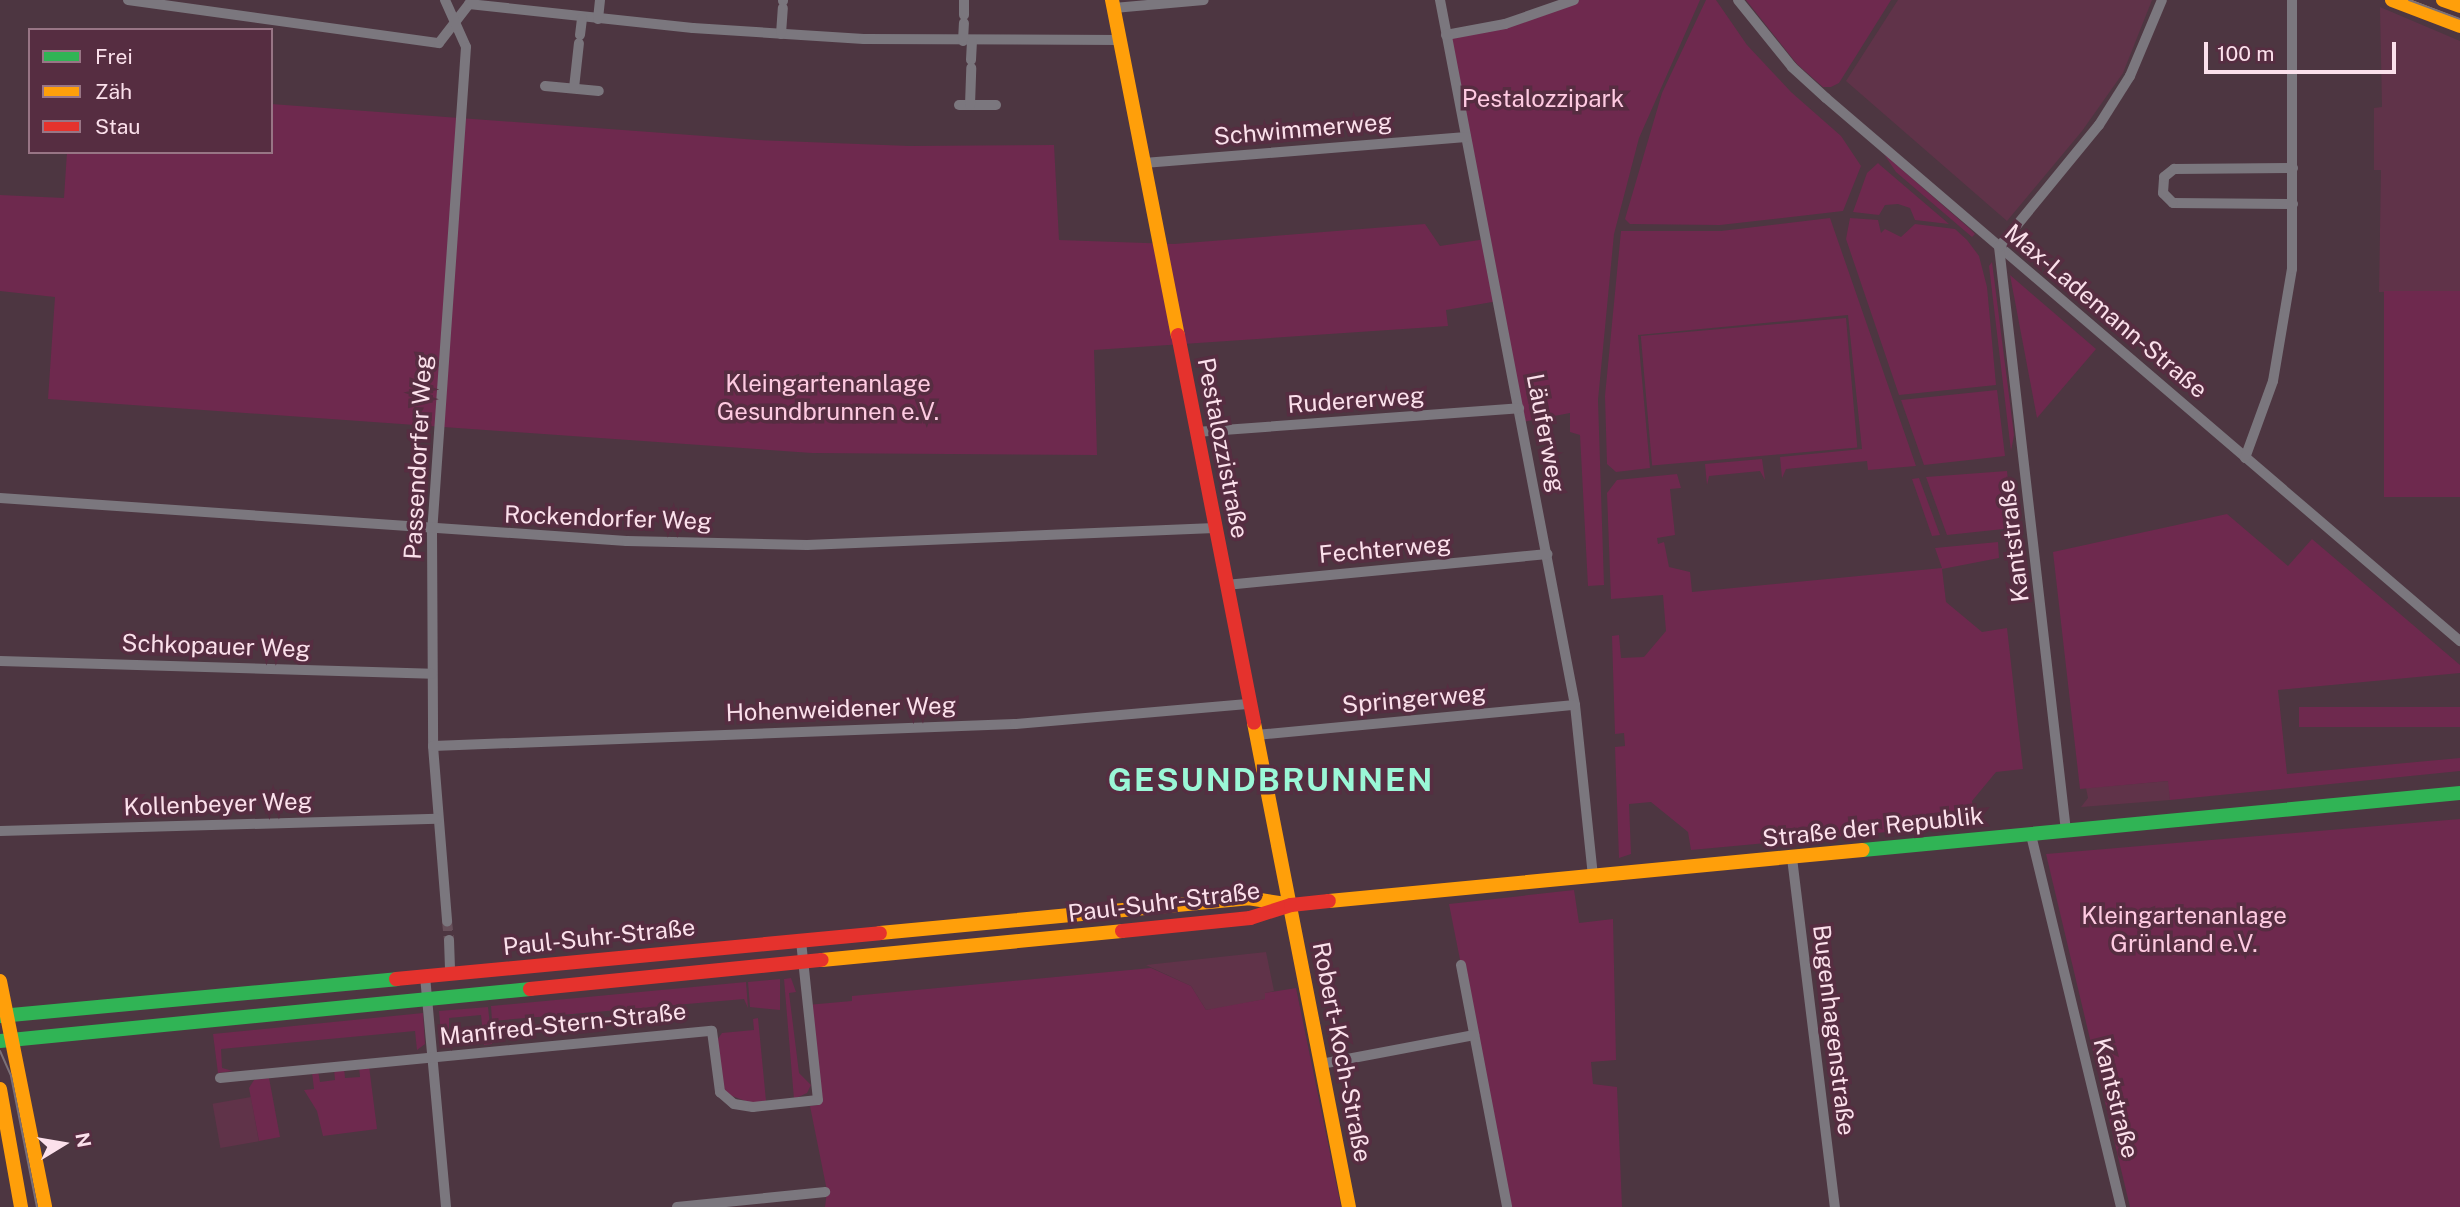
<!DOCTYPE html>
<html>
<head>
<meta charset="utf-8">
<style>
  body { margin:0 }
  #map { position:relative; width:2460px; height:1207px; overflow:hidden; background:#4d3641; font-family:"Public Sans",sans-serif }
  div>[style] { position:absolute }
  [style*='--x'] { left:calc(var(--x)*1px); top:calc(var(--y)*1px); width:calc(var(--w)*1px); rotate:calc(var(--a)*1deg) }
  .built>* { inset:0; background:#603349; transform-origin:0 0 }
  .green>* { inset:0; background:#6e294e; transform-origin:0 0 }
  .street-tunnel>* { height:10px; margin-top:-5px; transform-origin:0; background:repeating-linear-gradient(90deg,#67505a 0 10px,transparent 0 15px) }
  .street>* { height:10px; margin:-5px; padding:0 5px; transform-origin:5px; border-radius:5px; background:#7b777e }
  .fast>* { height:14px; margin:-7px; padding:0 7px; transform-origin:7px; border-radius:7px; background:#30b455 }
  .slow>* { height:14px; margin:-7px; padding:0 7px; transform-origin:7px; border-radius:7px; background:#ff9f0a }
  .jam>* { height:14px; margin:-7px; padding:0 7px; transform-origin:7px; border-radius:7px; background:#e5322d }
  .tram>* { height:2px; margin:-1px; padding:0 1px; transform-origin:1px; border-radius:1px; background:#7b7077 }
  span { translate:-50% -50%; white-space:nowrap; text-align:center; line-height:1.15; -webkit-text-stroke:7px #562d41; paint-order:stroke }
  .park-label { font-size:24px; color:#fecae1 }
  .street-label { font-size:24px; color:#fbe0eb }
  .district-label { font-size:32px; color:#9af7d7; font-weight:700; letter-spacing:2px }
  .legend { position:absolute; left:28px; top:28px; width:245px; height:126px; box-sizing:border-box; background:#562d41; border:2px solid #987585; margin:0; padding:9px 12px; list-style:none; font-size:21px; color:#fbe0eb }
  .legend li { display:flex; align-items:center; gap:14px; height:35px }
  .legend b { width:35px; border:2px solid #987585 }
  .north { position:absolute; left:28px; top:1109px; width:70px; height:70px; -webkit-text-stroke:5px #562d41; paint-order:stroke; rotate:79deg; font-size:19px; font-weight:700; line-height:28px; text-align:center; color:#fbe0eb }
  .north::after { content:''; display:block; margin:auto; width:24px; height:32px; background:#fbe0eb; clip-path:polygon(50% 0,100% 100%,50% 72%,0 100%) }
  .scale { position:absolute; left:2204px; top:42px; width:192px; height:32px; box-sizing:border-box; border:4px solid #fbe0eb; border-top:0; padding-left:9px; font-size:21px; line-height:24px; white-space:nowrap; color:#fbe0eb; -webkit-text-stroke:5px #562d41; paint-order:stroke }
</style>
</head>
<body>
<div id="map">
  <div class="built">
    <i style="clip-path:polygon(1898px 0,2152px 0,2123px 73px,2082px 131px,2007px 221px,1846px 81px)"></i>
    <i style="clip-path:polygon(2380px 7px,2460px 41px,2460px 291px,2379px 292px,2381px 170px,2374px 170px,2374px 108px,2382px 107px)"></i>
    <i style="clip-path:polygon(2169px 781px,2170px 800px,2081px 807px,2088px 798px,2086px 788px)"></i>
    <i style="clip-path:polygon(1266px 952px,1274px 991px,1265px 993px,1266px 999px,1221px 1008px,1206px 1010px,1191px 986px,1146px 965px)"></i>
    <i style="left:251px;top:1097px;width:45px;height:39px;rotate:80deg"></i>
  </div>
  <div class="green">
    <i style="clip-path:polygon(1574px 0,1700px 0,1639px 138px,1614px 234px,1598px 400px,1604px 585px,1588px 586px,1580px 435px,1570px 432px,1570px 413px,1522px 422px,1498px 301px,1446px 310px,1448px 326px,1094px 350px,1097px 455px,812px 453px,48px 399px,55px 297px,0 291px,0 195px,64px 198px,67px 152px,271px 152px,271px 104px,758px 140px,909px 146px,1054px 145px,1059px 240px,1174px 244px,1425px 224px,1440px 246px,1486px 239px,1446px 35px,1505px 24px)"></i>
    <i style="clip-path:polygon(1706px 0,1716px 0,1747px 45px,1791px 92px,1841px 136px,1861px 166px,1843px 211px,1720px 225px,1630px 224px,1625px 219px,1662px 93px)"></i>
    <i style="clip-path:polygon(1746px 0,1891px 0,1839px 83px,1831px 87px,1823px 87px,1797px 64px)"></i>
    <i style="clip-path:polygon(1884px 154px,1969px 228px,1975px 234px,1972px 237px,1896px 172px)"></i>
    <i style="clip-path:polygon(1878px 163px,1880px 165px,1949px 224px,1915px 220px,1910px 208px,1898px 204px,1885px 205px,1879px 215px,1853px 212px,1867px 173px)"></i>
    <i style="clip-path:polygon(1830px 218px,1916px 466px,1868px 470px,1867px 461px,1786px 469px,1782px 478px,1780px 457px,1862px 449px,1848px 315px,1638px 335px,1650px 468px,1616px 472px,1607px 464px,1605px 396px,1621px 231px,1721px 231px)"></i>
    <i style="clip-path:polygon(1850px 218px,1878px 220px,1881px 233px,1885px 229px,1901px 237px,1915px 224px,1955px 229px,1967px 240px,1979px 256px,1987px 287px,1996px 385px,1899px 395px,1846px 239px)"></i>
    <i style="clip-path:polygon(1992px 262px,2014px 435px,2011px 451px,1989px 266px)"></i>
    <i style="clip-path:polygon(2010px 275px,2096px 349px,2037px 418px)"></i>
    <i style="left:2460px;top:291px;width:206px;height:76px;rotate:90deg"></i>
    <i style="left:1846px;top:318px;width:130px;height:206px;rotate:85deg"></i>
    <i style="clip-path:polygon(1997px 390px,2005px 456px,1924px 465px,1901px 400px)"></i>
    <i style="clip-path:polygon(1762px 459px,1765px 480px,1760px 471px,1709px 476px,1707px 485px,1705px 464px)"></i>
    <i style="clip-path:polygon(2007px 471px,2013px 528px,1947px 535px,1926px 477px)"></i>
    <i style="clip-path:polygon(1677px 474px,1681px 488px,1670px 489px,1675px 535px,1657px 538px,1658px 544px,1664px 542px,1669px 567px,1690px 572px,1692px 592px,1942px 568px,1935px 548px,1998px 542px,1999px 558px,1942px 569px,1946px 602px,1982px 632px,2007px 628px,2023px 769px,1996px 772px,1972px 801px,1975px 824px,1691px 850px,1688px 832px,1651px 802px,1629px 804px,1631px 854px,1619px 858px,1615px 747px,1625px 746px,1624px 733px,1615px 734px,1612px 636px,1619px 635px,1621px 658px,1644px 657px,1666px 631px,1663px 595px,1611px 599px,1607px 493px,1617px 480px)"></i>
    <i style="clip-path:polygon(1919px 478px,1940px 535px,1932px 536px,1912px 479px)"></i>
    <i style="clip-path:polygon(2227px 514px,2288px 566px,2312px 539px,2460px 665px,2460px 673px,2278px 690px,2287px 774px,2460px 758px,2460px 771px,2170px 800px,2168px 781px,2080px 789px,2053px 552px)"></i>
    <i style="left:2460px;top:707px;width:20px;height:161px;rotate:90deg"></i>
    <i style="clip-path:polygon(2460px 819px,2460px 1207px,2130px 1207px,2046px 854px)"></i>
    <i style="clip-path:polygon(1574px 890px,1579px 923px,1613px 919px,1616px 1060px,1591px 1062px,1593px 1084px,1617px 1087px,1622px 1207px,1509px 1207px,1449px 904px)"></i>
    <i style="clip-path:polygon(1151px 968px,1191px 986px,1206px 1010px,1265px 999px,1265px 993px,1296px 988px,1341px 1207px,825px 1207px,827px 1191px,810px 1106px,818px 1105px,807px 1005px,852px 1001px,852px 996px)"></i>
    <i style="clip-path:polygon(791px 978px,796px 992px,789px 993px,799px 1073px,811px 1085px,807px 1093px,794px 1099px,784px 979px)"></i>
    <i style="clip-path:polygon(780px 979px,780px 1010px,750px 1007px,748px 982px)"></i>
    <i style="clip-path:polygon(746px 982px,748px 1008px,744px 999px,492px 1021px,491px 1006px)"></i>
    <i style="clip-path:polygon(488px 1007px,492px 1044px,484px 1045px,481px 1015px,449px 1018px,449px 1049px,447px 1034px,441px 1034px,439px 1011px)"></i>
    <i style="clip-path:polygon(423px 1013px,425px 1044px,417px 1050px,415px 1031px,221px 1049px,222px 1068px,233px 1071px,218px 1073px,213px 1034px)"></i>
    <i style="clip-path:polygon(758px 1018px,766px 1101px,751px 1103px,724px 1093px,717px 1040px,722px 1033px,754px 1030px,753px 1019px)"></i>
    <i style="clip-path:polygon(359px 1066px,369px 1066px,377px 1129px,323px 1136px,317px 1111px,304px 1090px,314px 1089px,312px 1072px,318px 1071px,320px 1082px,335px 1080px,334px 1069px,344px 1068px,345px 1078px,360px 1077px)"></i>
    <i style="clip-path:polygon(269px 1078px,280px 1137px,259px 1141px,249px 1088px,254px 1080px)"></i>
  </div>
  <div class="street-tunnel">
    <i style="--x:447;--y:921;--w:19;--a:84"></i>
  </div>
  <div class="street">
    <i style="--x:128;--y:0;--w:314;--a:7.9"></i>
    <i style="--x:439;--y:43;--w:49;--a:-52.4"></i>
    <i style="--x:469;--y:4;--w:225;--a:6.1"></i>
    <i style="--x:693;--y:28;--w:171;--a:3.7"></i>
    <i style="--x:864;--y:39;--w:256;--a:0.2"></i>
    <i style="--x:445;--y:0;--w:51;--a:65.9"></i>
    <i style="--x:466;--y:47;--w:485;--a:94"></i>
    <i style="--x:432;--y:531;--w:215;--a:89.7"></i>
    <i style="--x:433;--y:746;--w:176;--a:85.4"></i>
    <i style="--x:1440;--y:0;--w:718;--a:79.16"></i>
    <i style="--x:1575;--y:705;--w:173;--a:84"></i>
    <i style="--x:1738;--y:0;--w:86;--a:51.1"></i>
    <i style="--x:1792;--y:67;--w:46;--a:42.4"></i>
    <i style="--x:1826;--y:98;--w:835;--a:40.58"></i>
    <i style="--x:783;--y:1;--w:1;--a:-90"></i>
    <i style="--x:1114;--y:8;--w:90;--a:-5.1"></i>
    <i style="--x:964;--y:15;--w:15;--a:-90"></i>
    <i style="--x:598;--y:19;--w:19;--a:-84"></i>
    <i style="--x:781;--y:34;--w:26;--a:-86"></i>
    <i style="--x:580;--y:35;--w:17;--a:-83"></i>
    <i style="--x:1446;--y:35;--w:60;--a:-10.6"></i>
    <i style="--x:1505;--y:24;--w:73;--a:-19.2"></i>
    <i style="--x:963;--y:41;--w:18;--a:-87"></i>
    <i style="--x:971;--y:60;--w:18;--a:-87"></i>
    <i style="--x:545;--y:86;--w:54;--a:5.3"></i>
    <i style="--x:574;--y:88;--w:45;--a:-83.7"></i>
    <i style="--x:959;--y:105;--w:37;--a:0"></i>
    <i style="--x:970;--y:105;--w:37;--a:-88"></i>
    <i style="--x:1144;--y:163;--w:323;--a:-4.6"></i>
    <i style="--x:2293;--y:204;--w:120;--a:-179.5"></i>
    <i style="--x:2173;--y:203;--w:14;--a:-135"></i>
    <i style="--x:2163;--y:193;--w:16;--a:-86"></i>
    <i style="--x:2164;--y:177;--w:13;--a:-39"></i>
    <i style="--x:2174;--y:169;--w:119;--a:-0.5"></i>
    <i style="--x:1196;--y:432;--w:324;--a:-4.2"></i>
    <i style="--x:2245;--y:458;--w:82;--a:-70"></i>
    <i style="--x:2273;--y:381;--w:114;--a:-80.4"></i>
    <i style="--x:2292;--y:269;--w:269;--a:-90"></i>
    <i style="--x:0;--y:498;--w:628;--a:3.92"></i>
    <i style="--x:627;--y:541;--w:180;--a:1.3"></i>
    <i style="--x:807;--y:545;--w:408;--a:-2.4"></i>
    <i style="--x:1226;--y:585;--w:323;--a:-5.5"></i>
    <i style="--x:0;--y:661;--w:432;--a:1.7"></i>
    <i style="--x:1256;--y:735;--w:320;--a:-5.4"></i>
    <i style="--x:433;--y:746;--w:582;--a:-2.16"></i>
    <i style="--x:1015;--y:724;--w:236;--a:-4.9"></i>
    <i style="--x:0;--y:831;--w:437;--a:-1.6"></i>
    <i style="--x:2066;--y:831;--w:588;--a:-96.54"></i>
    <i style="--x:1999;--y:247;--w:158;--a:-50.7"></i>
    <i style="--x:2099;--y:125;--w:58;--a:-57.7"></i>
    <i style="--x:2130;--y:76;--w:82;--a:-67.2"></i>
    <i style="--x:2031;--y:835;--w:383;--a:76.4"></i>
    <i style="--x:1792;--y:858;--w:352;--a:83"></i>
    <i style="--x:449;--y:940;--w:34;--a:88"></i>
    <i style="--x:1461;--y:965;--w:246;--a:79.2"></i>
    <i style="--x:425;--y:976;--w:232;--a:84.8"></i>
    <i style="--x:1321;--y:1064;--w:156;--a:-10.7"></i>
    <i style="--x:220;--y:1078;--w:494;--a:-5.5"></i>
    <i style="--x:712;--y:1031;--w:62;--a:82.5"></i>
    <i style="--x:720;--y:1092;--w:18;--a:41"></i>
    <i style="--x:734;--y:1104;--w:19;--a:9"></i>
    <i style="--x:753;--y:1107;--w:65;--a:-6.1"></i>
    <i style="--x:818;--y:1100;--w:161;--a:-96.1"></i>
    <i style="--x:677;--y:1207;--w:149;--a:-5.8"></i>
  </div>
  <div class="fast">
    <i style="--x:1863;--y:850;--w:600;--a:-5.45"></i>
    <i style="--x:0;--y:1016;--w:398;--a:-5.3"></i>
    <i style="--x:0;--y:1041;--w:533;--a:-5.6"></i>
  </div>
  <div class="slow">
    <i style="--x:1112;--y:0;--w:341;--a:78.9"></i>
    <i style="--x:2392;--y:0;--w:73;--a:20.9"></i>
    <i style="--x:2443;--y:0;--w:18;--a:19"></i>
    <i style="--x:1254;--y:723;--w:493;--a:78.9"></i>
    <i style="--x:1329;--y:901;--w:536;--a:-5.46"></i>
    <i style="--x:880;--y:933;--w:370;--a:-5.4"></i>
    <i style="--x:1248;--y:898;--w:38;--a:9"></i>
    <i style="--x:822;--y:960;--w:301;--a:-5.5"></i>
    <i style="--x:0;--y:981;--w:230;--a:78.7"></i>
    <i style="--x:0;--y:1089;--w:120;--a:79.9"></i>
  </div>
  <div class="jam">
    <i style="--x:1178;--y:335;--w:395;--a:78.9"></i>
    <i style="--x:1122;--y:931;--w:129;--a:-5.8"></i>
    <i style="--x:1250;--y:918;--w:43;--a:-17.6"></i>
    <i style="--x:1291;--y:905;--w:38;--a:-6"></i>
    <i style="--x:396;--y:979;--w:486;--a:-5.4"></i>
    <i style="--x:530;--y:989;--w:293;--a:-5.7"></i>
  </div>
  <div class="tram">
    <i style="--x:2409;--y:0;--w:54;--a:20.4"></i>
    <i style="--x:0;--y:1051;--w:27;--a:66"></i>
    <i style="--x:11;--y:1076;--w:134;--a:78.8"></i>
  </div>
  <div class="park-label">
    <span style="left:1543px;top:99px">Pestalozzipark</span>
    <span style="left:828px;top:398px">Kleingartenanlage<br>Gesundbrunnen e.V.</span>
    <span style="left:2184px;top:930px">Kleingartenanlage<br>Grünland e.V.</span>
  </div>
  <div class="street-label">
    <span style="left:1303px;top:129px;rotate:-5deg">Schwimmerweg</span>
    <span style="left:2106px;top:311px;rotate:40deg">Max-Lademann-Straße</span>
    <span style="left:1356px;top:400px;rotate:-4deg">Rudererweg</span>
    <span style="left:1546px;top:433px;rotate:79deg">Läuferweg</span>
    <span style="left:1223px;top:448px;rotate:79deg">Pestalozzistraße</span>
    <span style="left:418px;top:457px;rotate:-87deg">Passendorfer Weg</span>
    <span style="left:608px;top:518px;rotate:2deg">Rockendorfer Weg</span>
    <span style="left:2013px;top:541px;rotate:-97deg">Kantstraße</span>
    <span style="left:1385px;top:549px;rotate:-5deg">Fechterweg</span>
    <span style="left:216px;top:646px;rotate:2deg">Schkopauer Weg</span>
    <span style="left:1414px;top:699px;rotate:-5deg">Springerweg</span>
    <span style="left:841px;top:709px;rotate:-2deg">Hohenweidener Weg</span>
    <span style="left:218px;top:804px;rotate:-2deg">Kollenbeyer Weg</span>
    <span style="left:1873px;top:827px;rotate:-6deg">Straße der Republik</span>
    <span style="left:1164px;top:902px;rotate:-7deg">Paul-Suhr-Straße</span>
    <span style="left:599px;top:937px;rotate:-6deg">Paul-Suhr-Straße</span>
    <span style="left:563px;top:1024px;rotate:-6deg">Manfred-Stern-Straße</span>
    <span style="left:1834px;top:1030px;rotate:83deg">Bugenhagenstraße</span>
    <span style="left:1342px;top:1052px;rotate:79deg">Robert-Koch-Straße</span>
    <span style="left:2116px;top:1098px;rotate:76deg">Kantstraße</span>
  </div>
  <div class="district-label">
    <span style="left:1271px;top:780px">GESUNDBRUNNEN</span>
  </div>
  <ul class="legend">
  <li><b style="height:9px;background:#30b455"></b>Frei</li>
  <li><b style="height:9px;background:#ff9f0a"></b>Zäh</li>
  <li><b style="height:9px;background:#e5322d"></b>Stau</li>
  </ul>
  <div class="north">N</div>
  <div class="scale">100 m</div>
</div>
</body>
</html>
